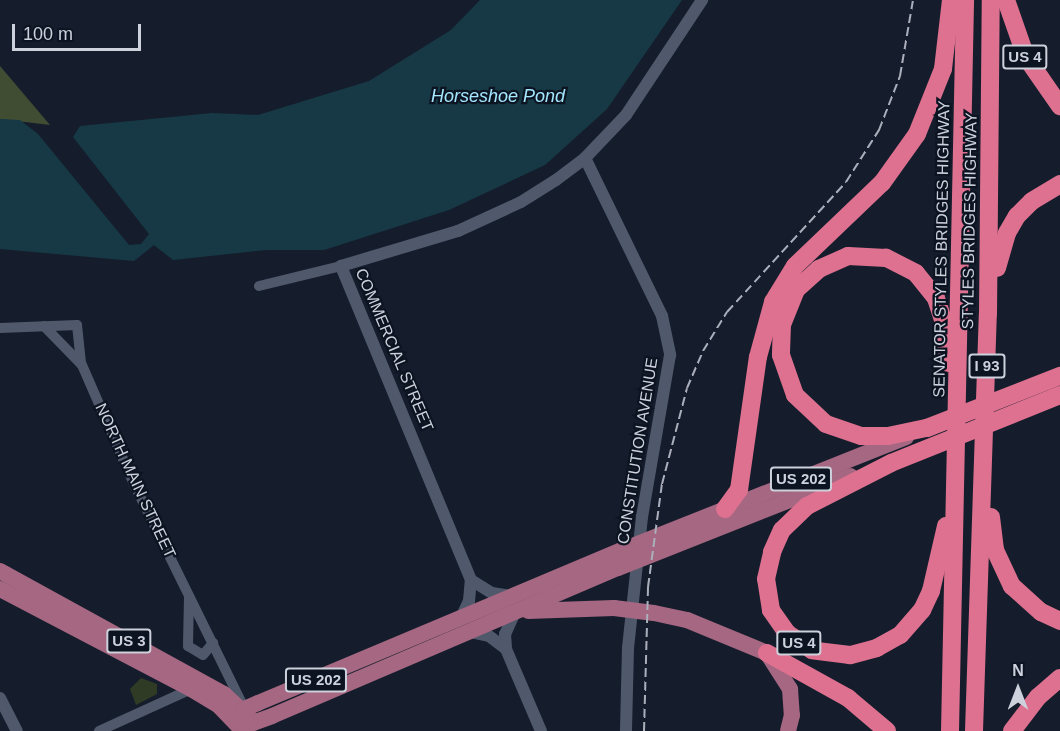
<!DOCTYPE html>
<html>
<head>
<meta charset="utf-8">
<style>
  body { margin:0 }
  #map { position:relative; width:1060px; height:731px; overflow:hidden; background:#151d2c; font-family:Arial,sans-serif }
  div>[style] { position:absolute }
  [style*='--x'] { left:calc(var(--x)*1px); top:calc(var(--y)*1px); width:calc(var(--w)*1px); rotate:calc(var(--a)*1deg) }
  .green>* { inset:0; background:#303b25 }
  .forest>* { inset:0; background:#404d33 }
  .water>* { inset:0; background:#163945 }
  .minor>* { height:10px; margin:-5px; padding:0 5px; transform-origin:5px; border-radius:5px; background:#50596b }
  .tertiary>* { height:12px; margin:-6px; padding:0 6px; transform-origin:6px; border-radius:6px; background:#50596b }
  .primary>* { height:16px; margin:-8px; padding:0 8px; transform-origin:8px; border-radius:8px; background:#a56781 }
  .motorway>* { height:18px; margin:-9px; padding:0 9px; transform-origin:9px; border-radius:9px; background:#de718f }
  .rail>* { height:2px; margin-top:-1px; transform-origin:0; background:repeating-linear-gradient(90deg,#aaafbb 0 9px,transparent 0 13.5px) }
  span { translate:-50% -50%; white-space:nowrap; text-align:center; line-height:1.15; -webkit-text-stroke:4.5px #0c1422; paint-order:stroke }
  .shield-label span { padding:2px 4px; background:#0c1422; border:2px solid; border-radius:4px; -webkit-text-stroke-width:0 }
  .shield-label { font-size:15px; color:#ccd1dc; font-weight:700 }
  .street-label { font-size:16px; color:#ccd1dc }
  .water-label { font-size:18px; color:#a3e6fe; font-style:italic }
  .north { position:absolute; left:988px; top:659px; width:60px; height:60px; -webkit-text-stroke:4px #0c1422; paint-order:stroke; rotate:0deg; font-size:16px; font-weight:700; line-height:24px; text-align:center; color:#ccd1dc }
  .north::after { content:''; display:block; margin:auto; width:21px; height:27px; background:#ccd1dc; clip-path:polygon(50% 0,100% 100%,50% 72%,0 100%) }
  .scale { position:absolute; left:12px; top:24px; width:129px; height:27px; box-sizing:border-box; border:3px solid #ccd1dc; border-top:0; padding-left:8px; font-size:18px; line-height:21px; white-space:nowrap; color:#ccd1dc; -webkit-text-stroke:4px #0c1422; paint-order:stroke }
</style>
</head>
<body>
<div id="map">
  <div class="green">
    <i style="clip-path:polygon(141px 678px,157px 684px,157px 694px,136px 705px,130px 689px)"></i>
  </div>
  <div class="forest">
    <i style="clip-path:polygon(0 66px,50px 125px,0 119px)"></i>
  </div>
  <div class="water">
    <i style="clip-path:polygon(480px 0,682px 0,607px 109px,545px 165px,449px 210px,324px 250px,266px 250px,173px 260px,154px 245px,134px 261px,0 249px,0 119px,20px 120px,38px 134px,129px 245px,141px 244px,149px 234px,73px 137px,80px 126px,212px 113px,258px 115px,369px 81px,451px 30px)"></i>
  </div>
  <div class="minor">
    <i style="--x:259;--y:286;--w:84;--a:-13.7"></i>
    <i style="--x:44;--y:326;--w:54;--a:45.7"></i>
    <i style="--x:82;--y:365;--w:130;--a:66.4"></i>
    <i style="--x:134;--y:484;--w:247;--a:63.8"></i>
    <i style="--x:0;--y:328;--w:77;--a:-2.2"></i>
    <i style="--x:77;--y:325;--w:39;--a:84"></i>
    <i style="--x:189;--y:597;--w:49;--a:91.2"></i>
    <i style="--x:188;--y:646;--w:17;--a:31"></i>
    <i style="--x:203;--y:655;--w:16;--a:-50"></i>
    <i style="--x:99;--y:731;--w:101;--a:-24.5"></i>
  </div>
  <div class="tertiary">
    <i style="--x:585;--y:158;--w:176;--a:64"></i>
    <i style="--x:662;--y:316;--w:40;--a:78"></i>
    <i style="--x:670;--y:355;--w:164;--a:99.8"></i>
    <i style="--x:642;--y:517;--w:132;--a:96.1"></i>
    <i style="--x:628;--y:648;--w:83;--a:91.4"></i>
    <i style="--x:471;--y:580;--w:25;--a:32"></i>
    <i style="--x:492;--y:593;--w:20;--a:9"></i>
    <i style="--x:515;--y:612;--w:24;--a:114"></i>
    <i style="--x:505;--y:634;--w:15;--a:86"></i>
    <i style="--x:506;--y:649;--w:89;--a:66.9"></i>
    <i style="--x:461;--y:618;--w:19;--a:-65"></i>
    <i style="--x:469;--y:601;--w:21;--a:-85"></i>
    <i style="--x:471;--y:580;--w:340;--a:-112.5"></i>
    <i style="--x:341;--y:266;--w:122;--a:-16.7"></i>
    <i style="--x:458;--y:231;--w:69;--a:-24.7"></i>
    <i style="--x:521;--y:202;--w:41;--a:-32.2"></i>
    <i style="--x:556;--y:180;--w:36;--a:-37"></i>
    <i style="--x:585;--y:158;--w:59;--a:-46.4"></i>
    <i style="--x:626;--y:115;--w:138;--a:-56.5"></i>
    <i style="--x:470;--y:632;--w:19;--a:12"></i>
    <i style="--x:489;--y:636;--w:21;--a:37"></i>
    <i style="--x:0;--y:698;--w:37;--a:63"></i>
  </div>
  <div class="primary">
    <i style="--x:0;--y:571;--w:256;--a:28.8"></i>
    <i style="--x:224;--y:694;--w:34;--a:43"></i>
    <i style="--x:0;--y:589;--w:216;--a:27.6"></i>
    <i style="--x:191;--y:689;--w:31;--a:31"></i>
    <i style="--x:218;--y:705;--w:35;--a:46"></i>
    <i style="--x:528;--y:611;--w:86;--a:-2"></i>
    <i style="--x:614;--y:608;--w:40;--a:7.1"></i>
    <i style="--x:654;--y:613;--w:34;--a:12"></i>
    <i style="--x:687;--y:620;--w:87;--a:22.4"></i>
    <i style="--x:767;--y:653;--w:43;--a:57.4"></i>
    <i style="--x:790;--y:689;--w:26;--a:86"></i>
    <i style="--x:792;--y:715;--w:16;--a:104"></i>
    <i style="--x:238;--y:723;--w:15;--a:-67"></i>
    <i style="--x:244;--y:709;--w:15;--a:-23"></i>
    <i style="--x:258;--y:703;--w:393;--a:-22.8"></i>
    <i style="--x:620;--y:551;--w:308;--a:-21.7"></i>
    <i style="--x:238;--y:723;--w:15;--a:0"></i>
    <i style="--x:253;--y:723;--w:20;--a:-20"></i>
    <i style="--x:272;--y:716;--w:376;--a:-23.2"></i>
    <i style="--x:618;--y:568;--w:250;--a:-21.6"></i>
  </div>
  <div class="motorway">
    <i style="--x:1006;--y:0;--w:60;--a:70.7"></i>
    <i style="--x:1026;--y:57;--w:60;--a:55.2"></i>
    <i style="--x:997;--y:268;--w:36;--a:-74"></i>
    <i style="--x:1007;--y:233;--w:20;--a:-60"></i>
    <i style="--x:1017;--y:216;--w:21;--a:-45"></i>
    <i style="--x:1032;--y:201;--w:33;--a:-31"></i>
    <i style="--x:948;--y:363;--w:37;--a:-95"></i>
    <i style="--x:945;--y:326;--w:29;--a:-108"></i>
    <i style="--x:936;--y:298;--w:32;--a:-129"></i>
    <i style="--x:916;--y:273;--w:34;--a:-153"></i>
    <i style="--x:886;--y:258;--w:38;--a:-177"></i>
    <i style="--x:848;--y:256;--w:32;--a:156"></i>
    <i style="--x:819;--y:269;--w:31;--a:138"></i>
    <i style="--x:796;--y:290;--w:37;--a:112"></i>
    <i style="--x:782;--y:324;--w:31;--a:92"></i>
    <i style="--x:781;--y:355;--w:42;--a:70.7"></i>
    <i style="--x:795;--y:395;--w:42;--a:43.1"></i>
    <i style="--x:826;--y:424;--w:37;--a:19"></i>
    <i style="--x:861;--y:436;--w:27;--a:0"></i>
    <i style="--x:888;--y:436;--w:40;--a:-12"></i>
    <i style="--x:927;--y:428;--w:143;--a:-21.4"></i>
    <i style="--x:725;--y:509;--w:24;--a:-54"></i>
    <i style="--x:739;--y:490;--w:134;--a:-81.9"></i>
    <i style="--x:758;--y:357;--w:57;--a:-74.7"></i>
    <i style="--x:773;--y:302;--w:42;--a:-58.6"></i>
    <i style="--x:795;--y:266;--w:120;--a:-43.7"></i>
    <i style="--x:882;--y:183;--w:60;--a:-54.5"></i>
    <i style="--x:917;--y:134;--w:70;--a:-68.2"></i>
    <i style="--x:943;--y:69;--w:69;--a:-83.4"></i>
    <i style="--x:991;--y:517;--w:33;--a:83"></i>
    <i style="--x:995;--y:550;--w:40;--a:65"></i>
    <i style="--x:1012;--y:586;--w:39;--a:42"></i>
    <i style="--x:1041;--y:612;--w:21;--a:25"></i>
    <i style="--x:946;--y:526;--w:67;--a:103"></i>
    <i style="--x:931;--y:591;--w:21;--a:115"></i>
    <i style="--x:922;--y:610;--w:33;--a:131"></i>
    <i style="--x:900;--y:635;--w:26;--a:151"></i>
    <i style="--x:877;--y:648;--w:28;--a:165"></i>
    <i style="--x:850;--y:655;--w:38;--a:-173"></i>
    <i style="--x:812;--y:650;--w:30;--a:-146"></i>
    <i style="--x:787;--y:633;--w:28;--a:-125"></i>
    <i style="--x:771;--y:610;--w:31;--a:-99"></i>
    <i style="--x:766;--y:579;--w:28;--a:-77"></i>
    <i style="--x:772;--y:552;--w:24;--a:-66"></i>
    <i style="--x:782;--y:530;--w:35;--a:-44"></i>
    <i style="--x:807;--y:506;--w:94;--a:-27.1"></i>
    <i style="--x:891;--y:463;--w:182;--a:-21.9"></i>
    <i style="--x:767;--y:653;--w:93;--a:29.1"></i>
    <i style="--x:848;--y:698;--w:51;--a:40.2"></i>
    <i style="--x:950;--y:731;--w:731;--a:-88.82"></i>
    <i style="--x:974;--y:731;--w:417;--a:-88.1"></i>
    <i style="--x:988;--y:314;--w:314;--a:-89.5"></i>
    <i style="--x:1012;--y:731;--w:43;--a:-52.6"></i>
    <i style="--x:1038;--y:697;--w:29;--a:-41"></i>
  </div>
  <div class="rail">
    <i style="--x:644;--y:731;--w:144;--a:-88.4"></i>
    <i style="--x:648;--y:587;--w:104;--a:-82.3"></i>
    <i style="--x:662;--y:484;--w:99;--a:-75.4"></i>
    <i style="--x:687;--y:388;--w:40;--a:-66.6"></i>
    <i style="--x:703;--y:351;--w:46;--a:-58.4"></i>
    <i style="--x:727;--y:312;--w:176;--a:-47.5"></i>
    <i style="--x:846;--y:182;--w:62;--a:-57.6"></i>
    <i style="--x:879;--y:130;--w:58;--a:-68.7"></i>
    <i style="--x:900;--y:76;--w:77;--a:-80.3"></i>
  </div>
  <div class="shield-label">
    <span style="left:1025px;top:57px">US 4</span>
    <span style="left:987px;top:366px">I 93</span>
    <span style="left:801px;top:479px">US 202</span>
    <span style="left:129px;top:641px">US 3</span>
    <span style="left:799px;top:643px">US 4</span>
    <span style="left:316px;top:680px">US 202</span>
  </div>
  <div class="street-label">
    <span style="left:970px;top:221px;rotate:-89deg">STYLES BRIDGES HIGHWAY</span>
    <span style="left:942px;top:249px;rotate:-89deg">SENATOR STYLES BRIDGES HIGHWAY</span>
    <span style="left:394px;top:350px;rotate:67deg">COMMERCIAL STREET</span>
    <span style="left:638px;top:451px;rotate:-81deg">CONSTITUTION AVENUE</span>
    <span style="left:135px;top:481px;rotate:65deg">NORTH MAIN STREET</span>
  </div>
  <div class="water-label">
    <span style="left:498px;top:96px">Horseshoe Pond</span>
  </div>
  <div class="north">N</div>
  <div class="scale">100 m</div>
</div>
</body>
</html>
